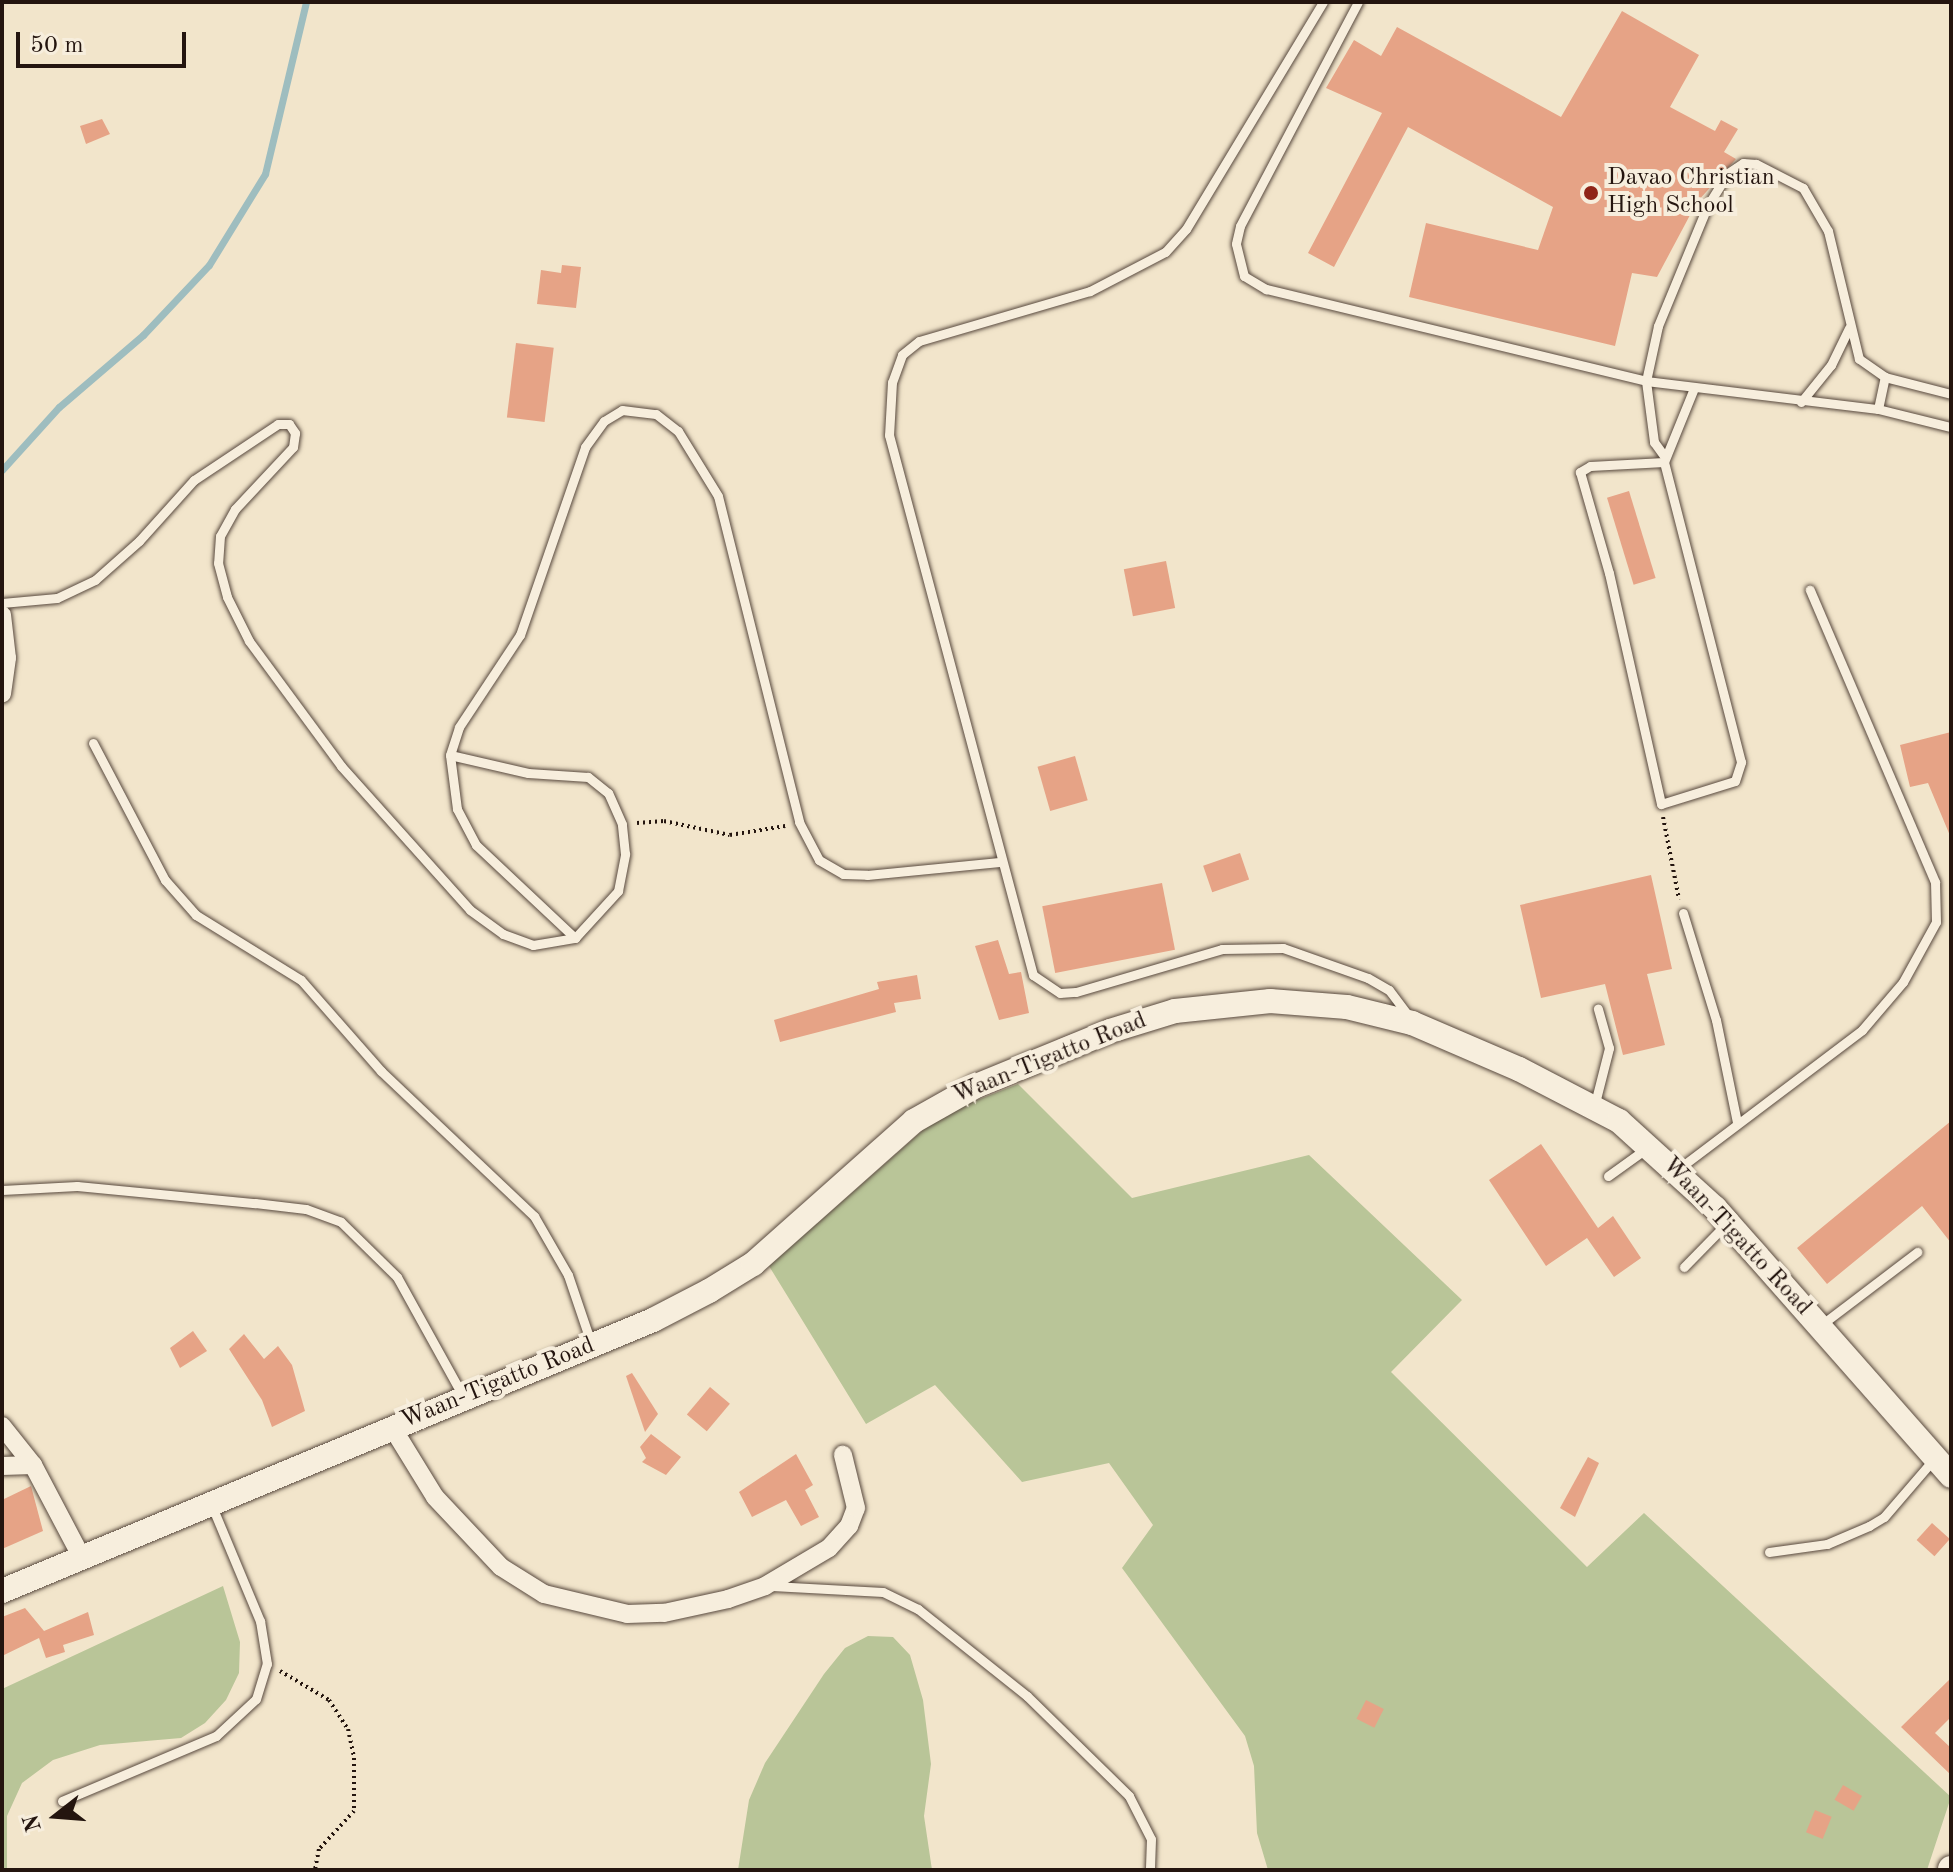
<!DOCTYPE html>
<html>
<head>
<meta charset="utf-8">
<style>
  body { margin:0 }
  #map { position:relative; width:1953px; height:1872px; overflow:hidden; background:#f2e5cb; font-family:"Old Standard TT",serif }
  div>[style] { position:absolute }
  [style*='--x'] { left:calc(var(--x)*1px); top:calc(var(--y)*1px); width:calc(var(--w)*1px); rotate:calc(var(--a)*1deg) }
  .green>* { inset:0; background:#b9c598 }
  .stream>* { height:7px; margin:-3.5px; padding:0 3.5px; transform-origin:3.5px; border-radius:3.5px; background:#9ebdbf }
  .building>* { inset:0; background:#e6a386; transform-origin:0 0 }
  .path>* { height:4px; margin-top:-2px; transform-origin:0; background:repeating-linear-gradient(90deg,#24150f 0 2px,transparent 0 6px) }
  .roads { filter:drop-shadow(0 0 2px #58493e) drop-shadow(0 0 2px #58493e) }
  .service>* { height:9px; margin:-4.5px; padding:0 4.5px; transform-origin:4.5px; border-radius:4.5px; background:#f7eedd }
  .minor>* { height:18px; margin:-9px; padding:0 9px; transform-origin:9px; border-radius:9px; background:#f7eedd }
  .tertiary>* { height:24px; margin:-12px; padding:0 12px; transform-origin:12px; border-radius:12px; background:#f7eedd }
  .secondary>* { height:26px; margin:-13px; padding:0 13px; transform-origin:13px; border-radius:13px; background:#f7eedd }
  .dots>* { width:22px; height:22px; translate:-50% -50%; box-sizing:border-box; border:4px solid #f7eedd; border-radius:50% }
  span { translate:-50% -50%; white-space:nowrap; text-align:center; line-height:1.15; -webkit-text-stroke:8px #f7eedd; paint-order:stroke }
  .poi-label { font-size:24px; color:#24150f }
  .left { translate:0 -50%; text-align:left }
  .street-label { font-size:24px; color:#24150f }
  .frame { position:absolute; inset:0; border:4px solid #24150f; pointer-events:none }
  .north { position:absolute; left:16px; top:1776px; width:80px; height:80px; -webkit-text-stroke:6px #f7eedd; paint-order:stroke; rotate:253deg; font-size:22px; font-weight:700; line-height:32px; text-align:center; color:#24150f }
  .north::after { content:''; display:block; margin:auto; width:28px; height:36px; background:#24150f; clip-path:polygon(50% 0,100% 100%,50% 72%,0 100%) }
  .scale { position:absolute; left:16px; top:32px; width:170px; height:36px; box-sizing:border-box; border:4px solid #24150f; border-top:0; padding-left:10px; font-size:24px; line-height:28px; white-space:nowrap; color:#24150f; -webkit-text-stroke:6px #f7eedd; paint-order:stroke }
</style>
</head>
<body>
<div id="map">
  <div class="green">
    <i style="clip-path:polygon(1018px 1084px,1132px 1198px,1309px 1155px,1462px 1300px,1391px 1372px,1587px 1567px,1644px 1513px,1951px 1797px,1927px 1870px,1268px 1870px,1257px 1833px,1254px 1766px,1245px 1736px,1122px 1568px,1153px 1525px,1109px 1463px,1022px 1482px,935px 1385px,866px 1424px,769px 1266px,922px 1131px,952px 1110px)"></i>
    <i style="clip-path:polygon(223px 1586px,240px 1642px,239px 1673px,226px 1700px,205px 1723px,181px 1738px,100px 1745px,53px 1760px,22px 1783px,7px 1816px,7px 1870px,2px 1870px,2px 1689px)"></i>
    <i style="clip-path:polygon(868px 1636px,893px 1637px,910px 1655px,923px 1700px,931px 1764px,924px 1816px,932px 1870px,738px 1870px,749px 1800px,765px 1763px,824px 1674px,845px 1648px)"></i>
  </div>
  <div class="stream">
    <i style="--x:2;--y:470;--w:85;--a:-47.9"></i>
    <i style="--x:59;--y:407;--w:111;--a:-40.6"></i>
    <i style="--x:143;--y:335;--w:96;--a:-46.7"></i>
    <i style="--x:209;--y:265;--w:107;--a:-58.4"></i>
    <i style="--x:265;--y:174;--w:177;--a:-76.6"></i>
  </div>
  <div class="building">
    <i style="clip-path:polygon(1622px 11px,1699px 55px,1670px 107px,1715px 131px,1721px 120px,1738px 129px,1724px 152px,1736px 159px,1697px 202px,1657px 277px,1632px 273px,1615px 346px,1409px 297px,1426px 223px,1538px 250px,1553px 207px,1408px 127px,1334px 267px,1308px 253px,1382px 113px,1326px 88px,1354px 40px,1381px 56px,1397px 27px,1561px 117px)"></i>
    <i style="clip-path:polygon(102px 119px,110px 134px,86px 144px,80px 126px)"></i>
    <i style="clip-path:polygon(562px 265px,581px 267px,576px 308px,537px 304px,541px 270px,561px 273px)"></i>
    <i style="left:516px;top:343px;width:38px;height:75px;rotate:7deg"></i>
    <i style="left:1629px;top:491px;width:91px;height:23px;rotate:73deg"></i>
    <i style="left:1166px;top:561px;width:48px;height:43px;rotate:79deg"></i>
    <i style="clip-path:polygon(1951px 732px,1951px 838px,1928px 783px,1910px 787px,1900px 745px)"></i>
    <i style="left:1075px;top:756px;width:46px;height:39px;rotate:74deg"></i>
    <i style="left:1240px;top:853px;width:28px;height:39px;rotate:71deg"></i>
    <i style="clip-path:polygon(1651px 875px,1672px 969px,1647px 974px,1665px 1045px,1623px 1055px,1605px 984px,1541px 998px,1520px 905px)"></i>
    <i style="left:1162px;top:883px;width:68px;height:122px;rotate:79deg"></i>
    <i style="clip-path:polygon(998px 940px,1009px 974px,1021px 972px,1029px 1013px,999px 1020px,975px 946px)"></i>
    <i style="clip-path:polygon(917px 975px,921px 999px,894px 1003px,896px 1012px,780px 1042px,774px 1020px,879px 989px,877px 982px)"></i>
    <i style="clip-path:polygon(1951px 1121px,1951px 1243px,1922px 1206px,1827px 1284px,1797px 1248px)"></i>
    <i style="clip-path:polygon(1541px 1144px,1598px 1228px,1613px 1216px,1641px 1258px,1614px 1277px,1587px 1238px,1546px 1266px,1489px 1180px)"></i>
    <i style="clip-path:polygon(193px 1331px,207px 1351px,180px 1368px,170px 1348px)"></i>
    <i style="clip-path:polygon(244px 1334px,264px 1359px,278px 1346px,292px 1365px,305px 1411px,272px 1427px,262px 1400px,229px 1349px)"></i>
    <i style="clip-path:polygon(632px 1373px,658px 1414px,645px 1432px,626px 1376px)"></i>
    <i style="left:710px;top:1387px;width:26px;height:36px;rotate:40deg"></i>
    <i style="clip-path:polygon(651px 1434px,681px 1457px,666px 1475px,642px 1462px,646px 1458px,640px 1447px)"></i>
    <i style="clip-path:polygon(796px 1454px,813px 1485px,805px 1490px,819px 1517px,801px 1526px,786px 1500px,752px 1517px,739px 1492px)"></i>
    <i style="clip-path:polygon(1588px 1457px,1599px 1463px,1575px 1517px,1560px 1508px)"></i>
    <i style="clip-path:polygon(31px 1486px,43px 1531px,2px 1549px,2px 1500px)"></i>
    <i style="left:1932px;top:1523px;width:24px;height:23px;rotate:42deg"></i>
    <i style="clip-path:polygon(25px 1608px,44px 1631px,88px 1612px,94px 1635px,63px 1645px,65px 1652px,46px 1658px,39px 1638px,2px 1656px,2px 1617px)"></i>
    <i style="clip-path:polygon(1951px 1678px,1951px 1717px,1935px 1733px,1951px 1748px,1951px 1775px,1901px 1727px)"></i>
    <i style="left:1366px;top:1700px;width:20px;height:21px;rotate:27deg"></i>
    <i style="left:1843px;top:1785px;width:22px;height:17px;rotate:30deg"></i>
    <i style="left:1815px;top:1810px;width:18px;height:24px;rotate:22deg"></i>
  </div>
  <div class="path">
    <i style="--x:1663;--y:817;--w:84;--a:79"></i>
    <i style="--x:637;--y:823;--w:27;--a:-4"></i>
    <i style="--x:664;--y:821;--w:67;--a:12"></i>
    <i style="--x:730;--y:835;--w:56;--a:-9.3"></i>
    <i style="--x:280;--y:1671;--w:57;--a:30.6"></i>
    <i style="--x:329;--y:1700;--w:35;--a:57"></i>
    <i style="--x:348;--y:1729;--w:30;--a:78"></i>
    <i style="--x:354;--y:1758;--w:53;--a:90"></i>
    <i style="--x:354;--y:1811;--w:52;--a:132.6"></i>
    <i style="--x:319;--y:1849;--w:21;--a:101"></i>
  </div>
  <div class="roads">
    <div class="service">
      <i style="--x:1323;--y:2;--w:265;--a:121.1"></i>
      <i style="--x:1186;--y:229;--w:31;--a:132"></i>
      <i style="--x:1165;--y:252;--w:85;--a:152.5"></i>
      <i style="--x:1090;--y:291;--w:178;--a:163.7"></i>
      <i style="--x:919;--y:341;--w:22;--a:141"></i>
      <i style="--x:902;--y:355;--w:29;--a:110"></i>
      <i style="--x:892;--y:382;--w:53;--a:93.2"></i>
      <i style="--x:889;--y:435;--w:559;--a:75.07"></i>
      <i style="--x:1033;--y:975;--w:32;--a:34"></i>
      <i style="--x:1060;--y:993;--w:16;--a:-4"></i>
      <i style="--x:1076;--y:992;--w:152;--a:-16.4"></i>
      <i style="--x:1222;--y:949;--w:61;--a:-0.9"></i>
      <i style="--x:1283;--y:948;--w:90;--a:19.4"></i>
      <i style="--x:1368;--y:978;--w:24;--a:30"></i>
      <i style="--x:1389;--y:990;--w:34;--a:53"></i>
      <i style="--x:1358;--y:2;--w:253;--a:117.8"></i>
      <i style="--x:1240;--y:226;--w:18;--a:103"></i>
      <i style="--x:1236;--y:244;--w:33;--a:76"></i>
      <i style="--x:1244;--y:276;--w:26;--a:31"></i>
      <i style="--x:1266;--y:289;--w:391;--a:13.6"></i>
      <i style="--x:1646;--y:381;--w:62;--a:82.5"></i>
      <i style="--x:1654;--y:442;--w:17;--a:54"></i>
      <i style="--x:1951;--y:394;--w:68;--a:-165.6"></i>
      <i style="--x:1885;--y:377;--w:32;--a:-145"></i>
      <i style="--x:1859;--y:359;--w:132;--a:-103.6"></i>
      <i style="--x:1828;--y:231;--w:50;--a:-120.2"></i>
      <i style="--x:1803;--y:188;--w:53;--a:-152.9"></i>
      <i style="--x:1756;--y:164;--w:13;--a:-176"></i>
      <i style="--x:1743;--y:163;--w:18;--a:146"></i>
      <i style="--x:1728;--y:173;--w:40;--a:122"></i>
      <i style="--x:1707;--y:207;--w:129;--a:112.4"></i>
      <i style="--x:1658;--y:326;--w:56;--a:102.3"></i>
      <i style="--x:1646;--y:381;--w:234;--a:6.9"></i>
      <i style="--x:1878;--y:409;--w:75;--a:13.9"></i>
      <i style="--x:1801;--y:402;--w:48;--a:-51"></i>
      <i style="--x:1831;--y:365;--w:41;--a:-64.1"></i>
      <i style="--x:1878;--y:409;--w:33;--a:-78"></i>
      <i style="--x:1664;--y:462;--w:74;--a:176.9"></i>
      <i style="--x:1590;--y:466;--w:12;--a:149"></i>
      <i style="--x:1580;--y:472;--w:105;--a:74"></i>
      <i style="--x:1609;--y:573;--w:237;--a:77.3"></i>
      <i style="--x:1661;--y:804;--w:77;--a:-17.3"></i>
      <i style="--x:1735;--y:781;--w:20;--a:-72"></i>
      <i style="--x:1741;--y:762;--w:310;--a:-104.4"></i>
      <i style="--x:1664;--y:462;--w:80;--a:-67.9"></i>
      <i style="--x:2;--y:603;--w:55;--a:-5.2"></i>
      <i style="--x:57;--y:598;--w:42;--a:-25.3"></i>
      <i style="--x:95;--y:580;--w:59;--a:-41.6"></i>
      <i style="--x:139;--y:541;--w:82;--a:-48"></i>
      <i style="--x:194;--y:480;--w:101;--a:-33.7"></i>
      <i style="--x:278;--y:424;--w:11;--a:0"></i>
      <i style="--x:289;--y:424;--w:11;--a:56"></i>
      <i style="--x:295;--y:433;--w:14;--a:98"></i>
      <i style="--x:293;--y:447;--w:85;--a:133.1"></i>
      <i style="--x:235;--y:509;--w:31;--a:119"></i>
      <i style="--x:220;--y:536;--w:27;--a:94"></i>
      <i style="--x:218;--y:563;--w:35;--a:75"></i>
      <i style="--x:227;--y:597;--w:49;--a:63.4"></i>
      <i style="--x:249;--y:641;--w:155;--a:53.6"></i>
      <i style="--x:341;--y:766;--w:193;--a:48.1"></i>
      <i style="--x:470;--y:910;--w:41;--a:36"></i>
      <i style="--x:503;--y:934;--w:32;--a:20"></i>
      <i style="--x:533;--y:945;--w:43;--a:-9.5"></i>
      <i style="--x:575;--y:938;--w:64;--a:-47.5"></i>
      <i style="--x:618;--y:891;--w:38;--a:-79"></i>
      <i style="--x:625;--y:854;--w:30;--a:-96"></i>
      <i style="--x:622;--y:824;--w:34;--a:-114"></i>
      <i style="--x:608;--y:793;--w:26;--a:-141"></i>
      <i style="--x:588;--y:777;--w:60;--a:-176.2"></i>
      <i style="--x:528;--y:773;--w:80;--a:-167"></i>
      <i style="--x:93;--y:743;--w:155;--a:62.3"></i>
      <i style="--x:165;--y:880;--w:47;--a:48.5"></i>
      <i style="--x:196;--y:915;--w:123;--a:31.8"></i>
      <i style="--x:301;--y:980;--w:121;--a:48.7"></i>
      <i style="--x:381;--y:1071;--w:211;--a:43.5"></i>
      <i style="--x:534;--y:1216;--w:68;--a:60"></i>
      <i style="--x:568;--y:1275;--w:75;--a:71.3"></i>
      <i style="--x:1683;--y:913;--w:112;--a:72.9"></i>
      <i style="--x:1716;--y:1020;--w:104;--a:78.4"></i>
      <i style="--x:575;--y:938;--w:136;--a:-136.8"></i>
      <i style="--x:476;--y:845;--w:41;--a:-117.8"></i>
      <i style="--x:457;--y:809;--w:54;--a:-97.4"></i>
      <i style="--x:450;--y:755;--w:29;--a:-72"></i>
      <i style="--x:459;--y:727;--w:110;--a:-56.5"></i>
      <i style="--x:520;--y:635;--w:199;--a:-70.9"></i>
      <i style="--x:585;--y:447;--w:32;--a:-54"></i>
      <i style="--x:604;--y:421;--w:21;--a:-31"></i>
      <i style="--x:622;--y:410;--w:34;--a:7"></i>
      <i style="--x:656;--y:414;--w:28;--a:38"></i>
      <i style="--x:678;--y:431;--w:76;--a:58.4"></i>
      <i style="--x:718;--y:496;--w:336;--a:76"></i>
      <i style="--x:799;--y:822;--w:43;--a:62.2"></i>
      <i style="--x:819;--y:860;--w:28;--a:30"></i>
      <i style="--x:843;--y:874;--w:24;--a:2"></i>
      <i style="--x:867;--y:875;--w:133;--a:-5.6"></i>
      <i style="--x:1594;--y:1107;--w:61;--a:-75.7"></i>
      <i style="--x:1609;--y:1048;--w:41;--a:-105.8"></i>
      <i style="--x:1677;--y:1170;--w:232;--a:-37.1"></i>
      <i style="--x:1862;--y:1030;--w:63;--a:-49.5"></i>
      <i style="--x:1903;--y:982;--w:68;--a:-61.2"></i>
      <i style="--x:1936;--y:922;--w:40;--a:-91.4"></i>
      <i style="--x:1935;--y:882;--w:318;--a:-113.2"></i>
      <i style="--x:1608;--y:1176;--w:48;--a:-35.7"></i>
      <i style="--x:2;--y:1190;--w:75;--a:-3.1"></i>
      <i style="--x:77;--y:1186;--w:179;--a:5.5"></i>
      <i style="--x:255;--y:1203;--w:51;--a:6.7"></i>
      <i style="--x:306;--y:1209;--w:37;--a:20"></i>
      <i style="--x:341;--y:1222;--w:78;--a:44.5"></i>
      <i style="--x:397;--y:1277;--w:138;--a:61"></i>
      <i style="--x:1684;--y:1267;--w:60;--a:-45.7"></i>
      <i style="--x:1821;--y:1325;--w:121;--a:-37.2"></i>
      <i style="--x:1769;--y:1552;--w:59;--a:-7.9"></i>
      <i style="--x:1827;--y:1544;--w:46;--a:-23.2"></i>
      <i style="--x:1869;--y:1526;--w:17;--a:-31"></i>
      <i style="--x:1884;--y:1517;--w:75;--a:-49.3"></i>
      <i style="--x:772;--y:1586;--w:111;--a:3.1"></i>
      <i style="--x:883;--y:1592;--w:39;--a:26"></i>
      <i style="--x:918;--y:1609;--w:139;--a:38.6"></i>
      <i style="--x:1027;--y:1696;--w:143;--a:44.4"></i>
      <i style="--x:1129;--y:1796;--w:48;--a:62.9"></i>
      <i style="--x:1151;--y:1839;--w:31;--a:92"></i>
      <i style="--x:62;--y:1801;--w:167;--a:-22.9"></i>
      <i style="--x:216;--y:1736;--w:54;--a:-42.8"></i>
      <i style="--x:256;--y:1699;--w:37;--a:-73"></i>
      <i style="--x:267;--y:1664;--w:44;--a:-99.2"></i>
      <i style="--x:260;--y:1621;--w:127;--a:-112.7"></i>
    </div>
    <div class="minor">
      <i style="--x:2;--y:615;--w:43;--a:83.4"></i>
      <i style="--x:7;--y:658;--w:36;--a:98"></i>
      <i style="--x:2;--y:1426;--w:50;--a:51.5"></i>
      <i style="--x:33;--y:1465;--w:103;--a:62.2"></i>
      <i style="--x:392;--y:1427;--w:82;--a:58.4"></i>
      <i style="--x:435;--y:1497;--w:96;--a:46.7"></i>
      <i style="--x:501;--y:1567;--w:51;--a:32.1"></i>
      <i style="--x:544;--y:1594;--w:85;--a:13.5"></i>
      <i style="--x:627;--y:1614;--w:37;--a:-2"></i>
      <i style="--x:664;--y:1613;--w:66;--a:-12.3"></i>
      <i style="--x:728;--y:1599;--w:39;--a:-19"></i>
      <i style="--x:765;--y:1586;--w:74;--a:-30.7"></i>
      <i style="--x:829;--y:1548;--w:30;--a:-48"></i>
      <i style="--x:849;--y:1526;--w:19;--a:-69"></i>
      <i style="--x:856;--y:1508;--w:55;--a:-103.8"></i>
      <i style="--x:2;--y:1466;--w:31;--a:-2"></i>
    </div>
    <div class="tertiary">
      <i style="--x:2;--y:1591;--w:705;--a:-22.6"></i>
      <i style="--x:653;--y:1320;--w:63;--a:-27.4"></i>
      <i style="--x:709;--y:1291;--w:52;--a:-31.5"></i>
      <i style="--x:753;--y:1264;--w:215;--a:-41.6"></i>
      <i style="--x:914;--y:1121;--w:71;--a:-29.4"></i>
      <i style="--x:976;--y:1086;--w:145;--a:-22.3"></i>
      <i style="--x:1110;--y:1031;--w:68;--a:-17.1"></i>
      <i style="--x:1175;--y:1011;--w:96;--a:-6"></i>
      <i style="--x:1270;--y:1001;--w:77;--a:4.5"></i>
      <i style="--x:1347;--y:1007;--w:67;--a:13.8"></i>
      <i style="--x:1412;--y:1023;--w:116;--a:23.3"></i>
      <i style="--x:1519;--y:1069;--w:113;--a:27.5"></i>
      <i style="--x:1619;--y:1121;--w:130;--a:42.2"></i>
      <i style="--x:1715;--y:1208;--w:357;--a:48.6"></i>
    </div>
    <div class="secondary">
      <i style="--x:1951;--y:1870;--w:1;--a:-90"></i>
    </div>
  </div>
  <div class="dots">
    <i style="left:1591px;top:193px;background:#8f2418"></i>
  </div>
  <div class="poi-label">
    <span class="left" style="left:1607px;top:193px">Davao Christian<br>High School</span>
  </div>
  <div class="street-label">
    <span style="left:1050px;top:1059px;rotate:-22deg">Waan-Tigatto Road</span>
    <span style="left:1736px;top:1237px;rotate:47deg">Waan-Tigatto Road</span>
    <span style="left:498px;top:1384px;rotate:-22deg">Waan-Tigatto Road</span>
  </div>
  <div class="frame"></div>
  <div class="north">N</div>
  <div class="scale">50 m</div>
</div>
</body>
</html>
